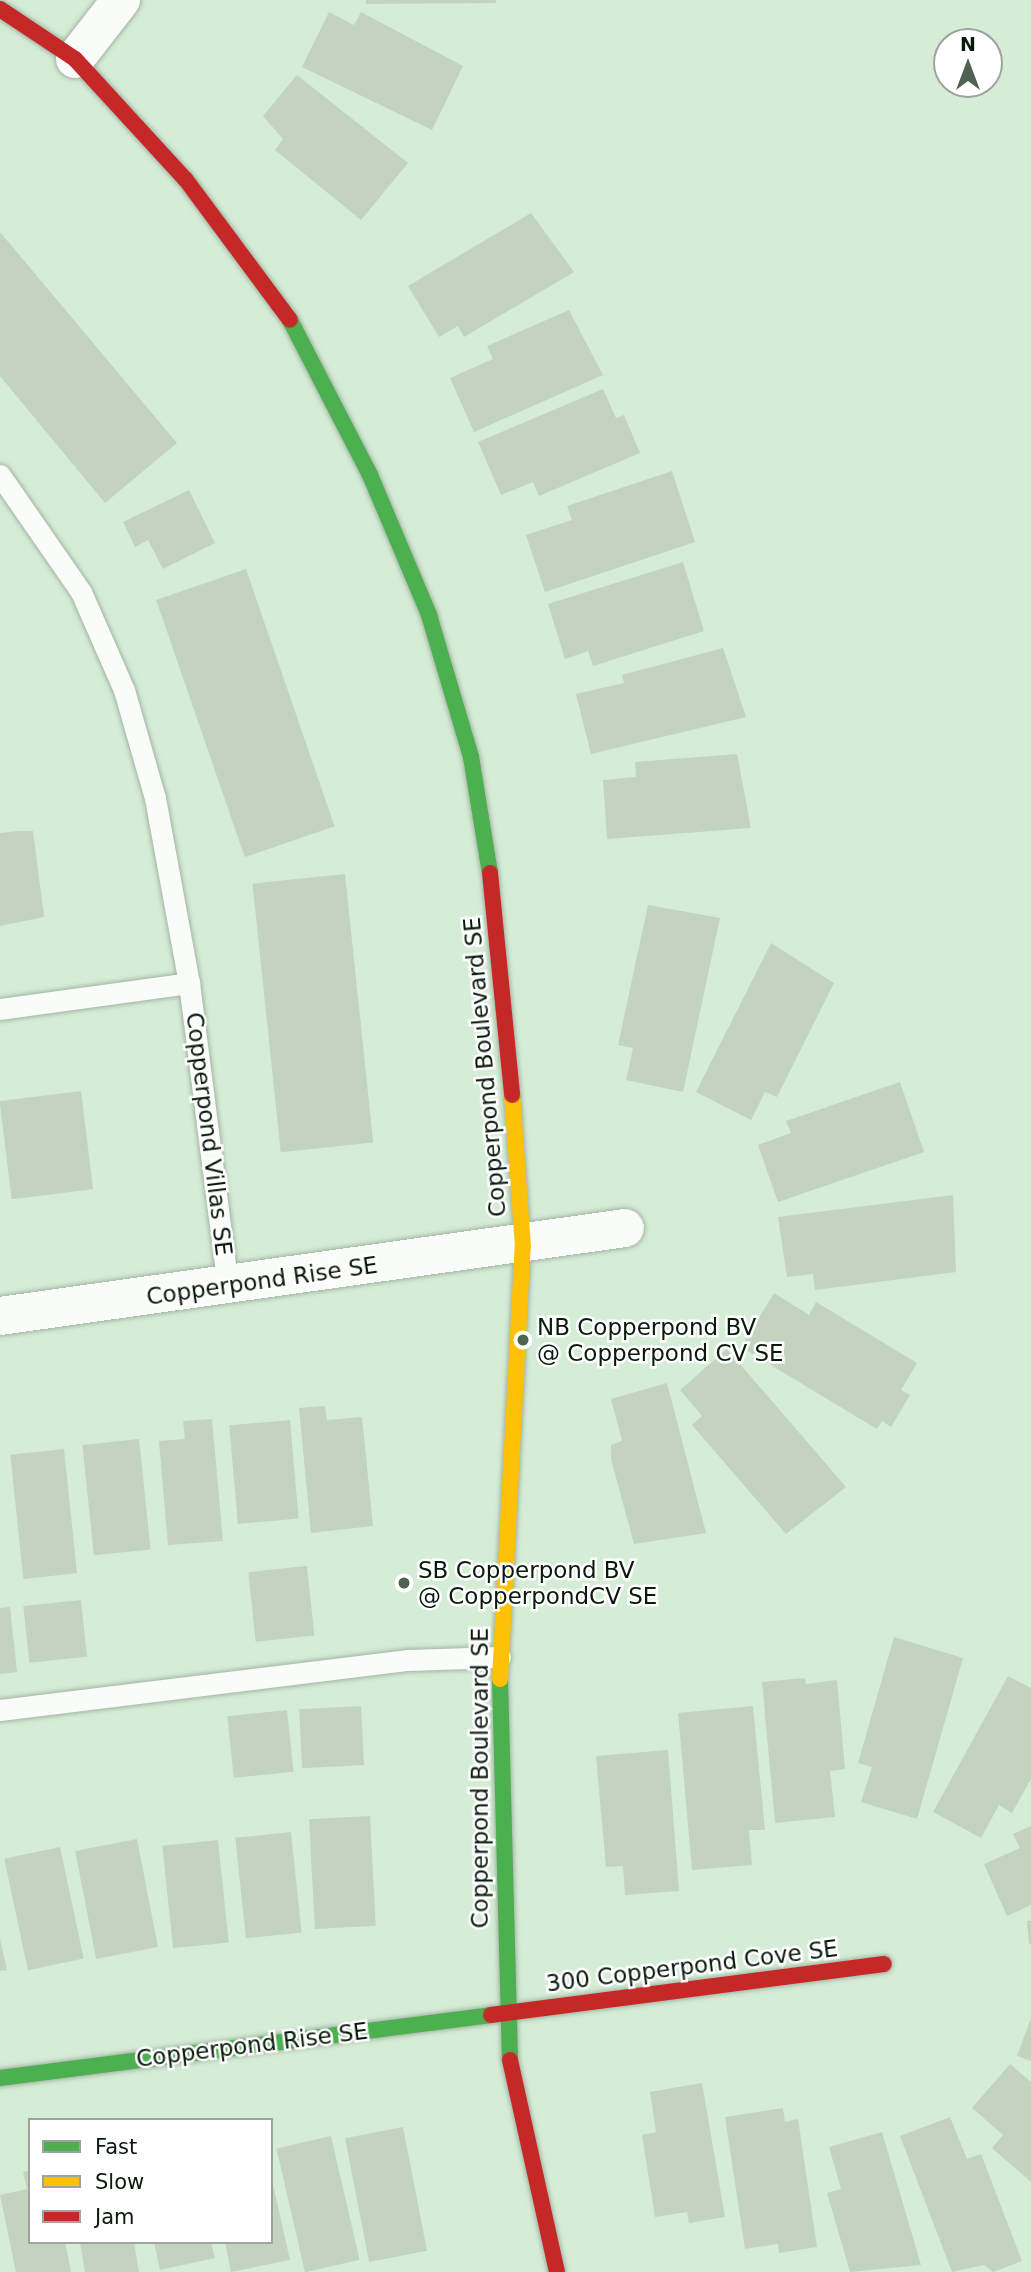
<!DOCTYPE html>
<html>
<head>
<meta charset="utf-8">
<style>
  body { margin:0 }
  #map { position:relative; width:1031px; height:2272px; overflow:hidden; background:#d5ecd6; font-family:"DejaVu Sans",sans-serif }
  div>[style] { position:absolute }
  [style*='--x'] { left:calc(var(--x)*1px); top:calc(var(--y)*1px); width:calc(var(--w)*1px); rotate:calc(var(--a)*1deg) }
  .building>* { inset:0; background:#c4d3bf; transform-origin:0 0 }
  .roads { filter:drop-shadow(0 0 2px #a2b4a3) drop-shadow(0 0 2px #a2b4a3) }
  .lane>* { height:21px; margin:-10.5px; padding:0 10.5px; transform-origin:10.5px; border-radius:10.5px; background:#f9fcf9 }
  .street>* { height:38px; margin:-19px; padding:0 19px; transform-origin:19px; border-radius:19px; background:#f9fcf9 }
  .fast>* { height:16px; margin:-8px; padding:0 8px; transform-origin:8px; border-radius:8px; background:#4caf50 }
  .slow>* { height:16px; margin:-8px; padding:0 8px; transform-origin:8px; border-radius:8px; background:#ffc107 }
  .jam>* { height:16px; margin:-8px; padding:0 8px; transform-origin:8px; border-radius:8px; background:#c62828 }
  .dots>* { width:19px; height:19px; translate:-50% -50%; box-sizing:border-box; border:4px solid #fff; border-radius:50% }
  span { translate:-50% -50%; white-space:nowrap; text-align:center; line-height:1.15; -webkit-text-stroke:5px #fff; paint-order:stroke }
  .street-label { font-size:23px; color:#09190b }
  .poi-label { font-size:23px; color:#09190b }
  .left { translate:0 -50%; text-align:left }
  .legend { position:absolute; left:28px; top:2118px; width:245px; height:126px; box-sizing:border-box; background:#fff; border:2px solid #9da39d; margin:0; padding:9px 12px; list-style:none; font-size:21px; color:#09190b }
  .legend li { display:flex; align-items:center; gap:14px; height:35px }
  .legend b { width:35px; border:2px solid #9da39d }
  .north { position:absolute; left:933px; top:28px; width:70px; height:70px; box-sizing:border-box; background:#fff; border:2px solid #9da39d; border-radius:50%; rotate:0deg; font-size:19px; font-weight:700; line-height:28px; text-align:center; color:#09190b }
  .north::after { content:''; display:block; margin:auto; width:24px; height:32px; background:#506352; clip-path:polygon(50% 0,100% 100%,50% 72%,0 100%) }
</style>
</head>
<body>
<div id="map">
  <div class="building">
    <i style="clip-path:polygon(366px 0,496px 0,496px 3px,366px 4px)"></i>
    <i style="clip-path:polygon(329px 12px,354px 25px,361px 12px,463px 66px,432px 130px,302px 67px)"></i>
    <i style="clip-path:polygon(297px 75px,408px 163px,361px 220px,275px 150px,283px 139px,263px 116px)"></i>
    <i style="clip-path:polygon(531px 213px,574px 272px,464px 337px,458px 326px,439px 337px,408px 286px)"></i>
    <i style="clip-path:polygon(0 232px,177px 443px,105px 503px,0 376px)"></i>
    <i style="clip-path:polygon(569px 310px,603px 375px,474px 432px,450px 378px,493px 359px,487px 346px)"></i>
    <i style="clip-path:polygon(603px 389px,616px 418px,624px 415px,640px 453px,539px 496px,533px 482px,501px 495px,478px 442px)"></i>
    <i style="clip-path:polygon(672px 471px,695px 542px,545px 592px,526px 535px,572px 520px,567px 506px)"></i>
    <i style="clip-path:polygon(189px 490px,215px 543px,163px 569px,148px 540px,135px 547px,123px 522px)"></i>
    <i style="clip-path:polygon(683px 562px,704px 631px,593px 666px,588px 651px,565px 659px,548px 604px)"></i>
    <i style="left:246px;top:569px;width:272px;height:95px;rotate:71deg"></i>
    <i style="clip-path:polygon(723px 648px,746px 717px,591px 754px,576px 694px,624px 683px,622px 675px)"></i>
    <i style="clip-path:polygon(737px 754px,751px 828px,607px 839px,603px 780px,636px 777px,635px 762px)"></i>
    <i style="clip-path:polygon(18px 831px,33px 831px,44px 917px,0 926px,0 833px)"></i>
    <i style="left:345px;top:874px;width:270px;height:93px;rotate:84deg"></i>
    <i style="clip-path:polygon(648px 905px,720px 918px,683px 1092px,626px 1080px,633px 1048px,618px 1045px)"></i>
    <i style="clip-path:polygon(771px 943px,834px 983px,777px 1097px,765px 1092px,751px 1120px,696px 1092px)"></i>
    <i style="clip-path:polygon(900px 1082px,924px 1152px,778px 1202px,758px 1145px,791px 1133px,786px 1121px)"></i>
    <i style="left:81px;top:1091px;width:99px;height:82px;rotate:83deg"></i>
    <i style="clip-path:polygon(953px 1195px,956px 1272px,815px 1290px,813px 1274px,787px 1277px,778px 1217px)"></i>
    <i style="clip-path:polygon(774px 1293px,809px 1315px,816px 1302px,917px 1363px,901px 1390px,910px 1395px,891px 1427px,882px 1421px,877px 1429px,741px 1347px)"></i>
    <i style="clip-path:polygon(727px 1349px,846px 1487px,786px 1534px,692px 1425px,702px 1416px,680px 1390px)"></i>
    <i style="clip-path:polygon(667px 1383px,706px 1533px,634px 1544px,611px 1459px,611px 1445px,622px 1441px,611px 1399px)"></i>
    <i style="clip-path:polygon(325px 1406px,327px 1420px,362px 1417px,373px 1526px,311px 1533px,299px 1408px)"></i>
    <i style="clip-path:polygon(212px 1419px,223px 1541px,168px 1545px,159px 1441px,185px 1439px,183px 1421px)"></i>
    <i style="left:290px;top:1420px;width:99px;height:61px;rotate:85deg"></i>
    <i style="left:139px;top:1439px;width:111px;height:57px;rotate:84deg"></i>
    <i style="left:64px;top:1449px;width:125px;height:54px;rotate:84deg"></i>
    <i style="left:307px;top:1566px;width:70px;height:59px;rotate:84deg"></i>
    <i style="left:81px;top:1600px;width:57px;height:58px;rotate:84deg"></i>
    <i style="clip-path:polygon(10px 1607px,17px 1672px,0 1674px,0 1608px)"></i>
    <i style="clip-path:polygon(894px 1637px,963px 1658px,917px 1819px,861px 1802px,872px 1767px,858px 1763px)"></i>
    <i style="clip-path:polygon(1008px 1676px,1031px 1688px,1031px 1779px,1012px 1813px,999px 1805px,981px 1838px,933px 1812px)"></i>
    <i style="clip-path:polygon(805px 1678px,806px 1684px,837px 1680px,845px 1769px,830px 1771px,835px 1817px,775px 1823px,762px 1682px)"></i>
    <i style="left:361px;top:1706px;width:59px;height:62px;rotate:87deg"></i>
    <i style="clip-path:polygon(753px 1706px,765px 1830px,749px 1830px,752px 1865px,692px 1870px,678px 1713px)"></i>
    <i style="left:287px;top:1710px;width:62px;height:60px;rotate:84deg"></i>
    <i style="clip-path:polygon(668px 1750px,679px 1891px,625px 1895px,623px 1866px,606px 1867px,596px 1756px)"></i>
    <i style="left:370px;top:1816px;width:110px;height:61px;rotate:87deg"></i>
    <i style="clip-path:polygon(1031px 1826px,1031px 1905px,1007px 1916px,984px 1864px,1020px 1848px,1013px 1834px)"></i>
    <i style="left:291px;top:1832px;width:101px;height:56px;rotate:84deg"></i>
    <i style="left:137px;top:1839px;width:110px;height:63px;rotate:79deg"></i>
    <i style="left:218px;top:1840px;width:103px;height:56px;rotate:84deg"></i>
    <i style="left:60px;top:1847px;width:114px;height:57px;rotate:78deg"></i>
    <i style="clip-path:polygon(1027px 1921px,1031px 1921px,1031px 1944px,1029px 1944px)"></i>
    <i style="clip-path:polygon(0 1939px,7px 1970px,0 1971px)"></i>
    <i style="clip-path:polygon(1031px 2018px,1031px 2061px,1017px 2056px)"></i>
    <i style="clip-path:polygon(1010px 2064px,1031px 2082px,1031px 2182px,992px 2148px,1003px 2135px,972px 2108px)"></i>
    <i style="clip-path:polygon(702px 2083px,725px 2217px,689px 2223px,687px 2212px,655px 2217px,642px 2135px,656px 2132px,650px 2092px)"></i>
    <i style="clip-path:polygon(783px 2108px,785px 2122px,798px 2119px,817px 2247px,779px 2253px,778px 2244px,745px 2249px,725px 2117px)"></i>
    <i style="clip-path:polygon(950px 2117px,967px 2159px,981px 2154px,1022px 2261px,993px 2272px,984px 2265px,952px 2272px,900px 2136px)"></i>
    <i style="left:403px;top:2127px;width:126px;height:59px;rotate:79deg"></i>
    <i style="clip-path:polygon(882px 2132px,921px 2265px,850px 2272px,827px 2193px,841px 2189px,829px 2147px)"></i>
    <i style="left:331px;top:2136px;width:127px;height:56px;rotate:77deg"></i>
    <i style="clip-path:polygon(30px 2170px,30px 2242px,65px 2242px,71px 2272px,16px 2272px,0 2195px,27px 2189px,23px 2172px)"></i>
    <i style="clip-path:polygon(272px 2180px,290px 2260px,231px 2272px,225px 2242px,271px 2242px)"></i>
    <i style="clip-path:polygon(80px 2242px,134px 2242px,139px 2272px,85px 2272px)"></i>
    <i style="clip-path:polygon(154px 2242px,211px 2242px,215px 2258px,160px 2270px)"></i>
  </div>
  <div class="roads">
    <div class="lane">
      <i style="--x:0;--y:475;--w:142;--a:55.3"></i>
      <i style="--x:81;--y:592;--w:107;--a:66.3"></i>
      <i style="--x:124;--y:690;--w:112;--a:74"></i>
      <i style="--x:155;--y:798;--w:188;--a:79.6"></i>
      <i style="--x:189;--y:983;--w:305;--a:82.7"></i>
      <i style="--x:0;--y:1009;--w:191;--a:-7.8"></i>
      <i style="--x:0;--y:1710;--w:411;--a:-7"></i>
      <i style="--x:408;--y:1660;--w:92;--a:-1.9"></i>
    </div>
    <div class="street">
      <i style="--x:75;--y:59;--w:75;--a:-52.1"></i>
      <i style="--x:0;--y:1316;--w:631;--a:-8.01"></i>
    </div>
    <div class="fast">
      <i style="--x:290;--y:320;--w:174;--a:62.7"></i>
      <i style="--x:370;--y:475;--w:152;--a:67.1"></i>
      <i style="--x:429;--y:615;--w:148;--a:73.5"></i>
      <i style="--x:471;--y:757;--w:118;--a:80.7"></i>
      <i style="--x:500;--y:1679;--w:381;--a:88.5"></i>
      <i style="--x:0;--y:2078;--w:495;--a:-7.3"></i>
    </div>
    <div class="slow">
      <i style="--x:500;--y:1679;--w:433;--a:-87"></i>
      <i style="--x:523;--y:1247;--w:152;--a:-94.1"></i>
    </div>
    <div class="jam">
      <i style="--x:0;--y:9;--w:90;--a:33.7"></i>
      <i style="--x:75;--y:59;--w:164;--a:47.5"></i>
      <i style="--x:186;--y:180;--w:174;--a:53.4"></i>
      <i style="--x:490;--y:873;--w:223;--a:84.3"></i>
      <i style="--x:491;--y:2015;--w:396;--a:-7.4"></i>
      <i style="--x:510;--y:2060;--w:217;--a:77.5"></i>
    </div>
  </div>
  <div class="dots">
    <i style="left:523px;top:1340px;background:#506352"></i>
    <i style="left:404px;top:1583px;background:#506352"></i>
  </div>
  <div class="street-label">
    <span style="left:485px;top:1067px;rotate:-95deg">Copperpond Boulevard SE</span>
    <span style="left:209px;top:1134px;rotate:83deg">Copperpond Villas SE</span>
    <span style="left:262px;top:1281px;rotate:-8deg">Copperpond Rise SE</span>
    <span style="left:480px;top:1778px;rotate:-90deg">Copperpond Boulevard SE</span>
    <span style="left:692px;top:1966px;rotate:-7deg">300 Copperpond Cove SE</span>
    <span style="left:252px;top:2045px;rotate:-7deg">Copperpond Rise SE</span>
  </div>
  <div class="poi-label">
    <span class="left" style="left:537px;top:1340px">NB Copperpond BV<br>@ Copperpond CV SE</span>
    <span class="left" style="left:418px;top:1583px">SB Copperpond BV<br>@ CopperpondCV SE</span>
  </div>
  <ul class="legend">
  <li><b style="height:9px;background:#4caf50"></b>Fast</li>
  <li><b style="height:9px;background:#ffc107"></b>Slow</li>
  <li><b style="height:9px;background:#c62828"></b>Jam</li>
  </ul>
  <div class="north">N</div>
</div>
</body>
</html>
